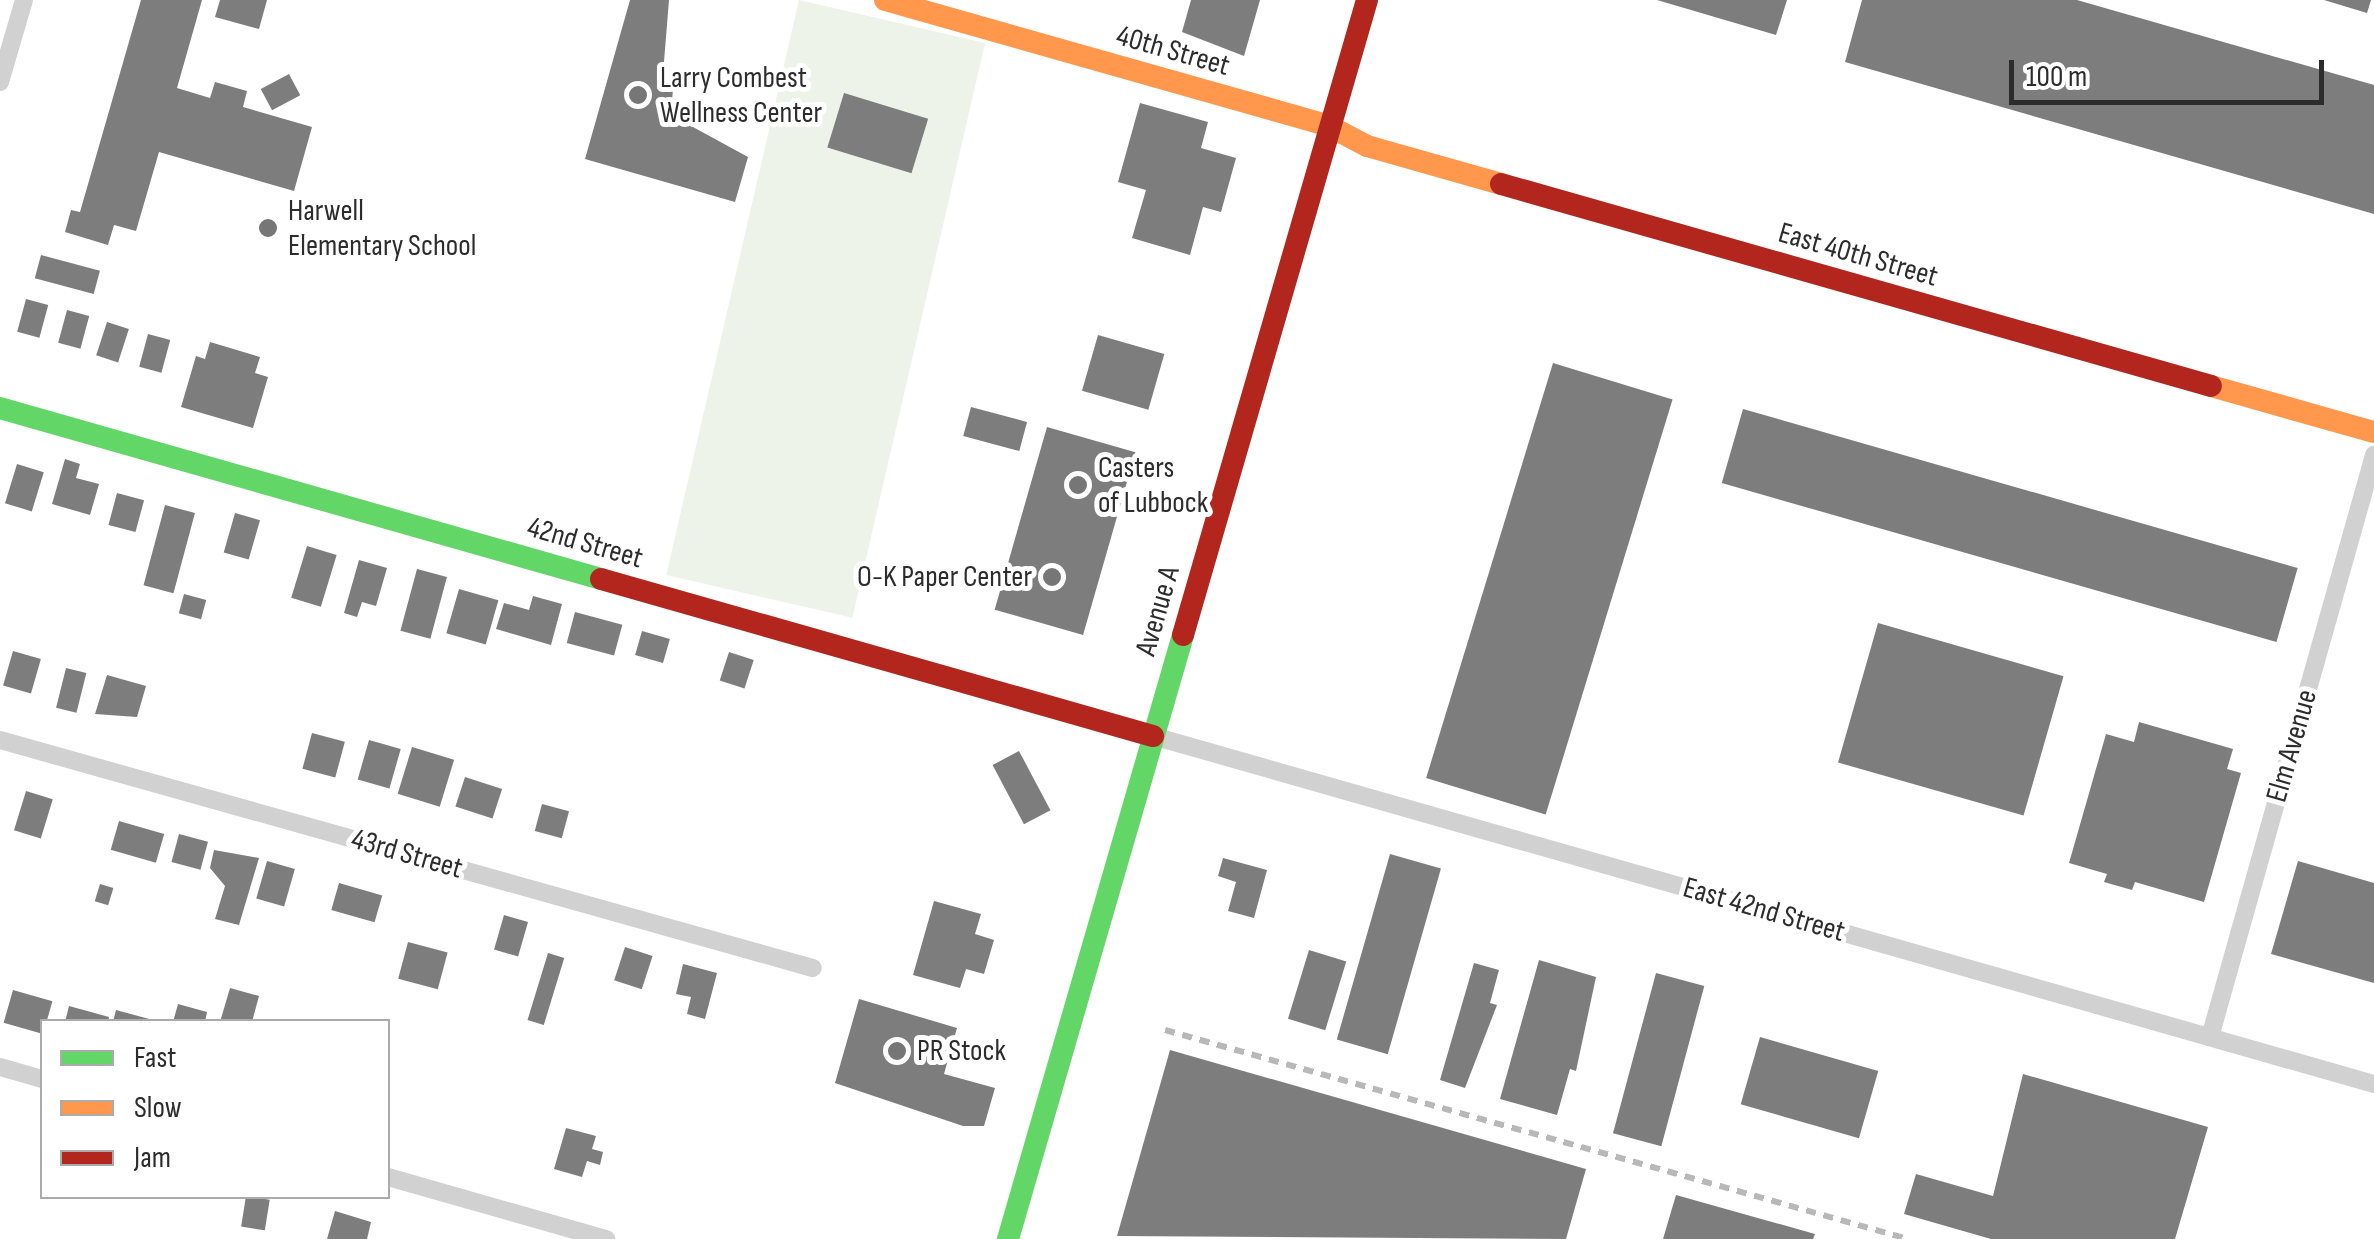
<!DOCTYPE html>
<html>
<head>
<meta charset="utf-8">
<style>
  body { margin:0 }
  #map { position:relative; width:2374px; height:1239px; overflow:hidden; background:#fff; font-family:"Sofia Sans Condensed",sans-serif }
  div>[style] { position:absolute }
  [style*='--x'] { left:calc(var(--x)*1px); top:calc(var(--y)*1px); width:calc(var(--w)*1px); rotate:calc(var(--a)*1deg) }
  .green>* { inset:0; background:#eef3ea; transform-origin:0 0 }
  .building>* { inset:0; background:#7d7d7d; transform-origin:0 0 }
  .street>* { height:18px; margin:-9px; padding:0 9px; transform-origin:9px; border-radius:9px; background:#d1d1d1 }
  .fast>* { height:22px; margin:-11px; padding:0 11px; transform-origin:11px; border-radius:11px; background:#63d668 }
  .slow>* { height:22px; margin:-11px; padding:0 11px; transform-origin:11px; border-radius:11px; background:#ff974d }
  .jam>* { height:22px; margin:-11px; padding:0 11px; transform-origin:11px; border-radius:11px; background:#b3261e }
  .rail>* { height:6px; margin-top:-3px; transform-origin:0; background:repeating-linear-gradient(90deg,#b8b8b8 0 10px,transparent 0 18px) }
  .dots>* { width:28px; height:28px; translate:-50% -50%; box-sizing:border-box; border:5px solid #fff; border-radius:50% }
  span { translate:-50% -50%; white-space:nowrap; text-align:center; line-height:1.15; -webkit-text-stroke:10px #fff; paint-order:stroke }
  .street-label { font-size:30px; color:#2c2c2c }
  .poi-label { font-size:30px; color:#2c2c2c }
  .left { translate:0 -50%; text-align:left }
  .right { translate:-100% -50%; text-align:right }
  .legend { position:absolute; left:40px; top:1019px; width:350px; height:180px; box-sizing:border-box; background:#fff; border:2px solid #ababab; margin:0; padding:12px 18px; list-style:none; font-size:30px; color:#2c2c2c }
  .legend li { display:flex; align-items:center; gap:20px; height:50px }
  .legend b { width:50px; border:2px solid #ababab }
  .scale { position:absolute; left:2009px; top:60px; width:315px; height:45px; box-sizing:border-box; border:5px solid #2c2c2c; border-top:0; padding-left:12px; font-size:30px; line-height:35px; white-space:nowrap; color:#2c2c2c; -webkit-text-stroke:8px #fff; paint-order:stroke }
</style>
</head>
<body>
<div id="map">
  <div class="green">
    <i style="left:799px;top:0;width:191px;height:590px;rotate:13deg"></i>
  </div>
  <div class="building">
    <i style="clip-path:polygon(141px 0,202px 0,177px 88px,210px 98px,215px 82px,247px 91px,243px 107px,312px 127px,294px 191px,159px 152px,136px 231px,114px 225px,108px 245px,65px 232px,71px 210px,80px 212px)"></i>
    <i style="clip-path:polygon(220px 0,267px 0,259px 29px,215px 17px)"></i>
    <i style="clip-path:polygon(630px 0,669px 0,663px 74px,674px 75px,671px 115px,748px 157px,735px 202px,585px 159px)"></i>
    <i style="clip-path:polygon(1191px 0,1260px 0,1244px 56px,1182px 32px)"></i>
    <i style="clip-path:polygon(1657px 0,1787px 0,1776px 35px)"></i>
    <i style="clip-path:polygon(1862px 0,2077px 0,2374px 85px,2374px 214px,1845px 62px)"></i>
    <i style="clip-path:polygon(2324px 0,2371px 0,2367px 13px)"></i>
    <i style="left:289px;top:74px;width:24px;height:32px;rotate:62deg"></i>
    <i style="left:844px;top:93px;width:88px;height:57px;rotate:17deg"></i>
    <i style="clip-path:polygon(1140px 103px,1208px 122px,1201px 148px,1236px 158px,1221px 212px,1203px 207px,1190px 255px,1132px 238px,1146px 190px,1118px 182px)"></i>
    <i style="left:41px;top:255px;width:61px;height:24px;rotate:15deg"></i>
    <i style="left:26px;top:299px;width:23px;height:34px;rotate:15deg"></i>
    <i style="left:67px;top:310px;width:23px;height:34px;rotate:15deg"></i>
    <i style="left:107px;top:322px;width:23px;height:35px;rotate:18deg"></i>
    <i style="left:148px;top:334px;width:23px;height:34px;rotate:15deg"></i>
    <i style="left:1098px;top:335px;width:69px;height:58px;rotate:16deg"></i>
    <i style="clip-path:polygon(210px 342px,260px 357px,255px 373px,268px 377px,253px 428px,181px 407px,196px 356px,205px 359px)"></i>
    <i style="left:1553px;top:363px;width:125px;height:434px;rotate:17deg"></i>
    <i style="left:971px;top:407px;width:58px;height:30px;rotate:15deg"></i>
    <i style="left:1743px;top:409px;width:577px;height:77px;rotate:16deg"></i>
    <i style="left:1047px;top:427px;width:92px;height:190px;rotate:16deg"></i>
    <i style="clip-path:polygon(65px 459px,80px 464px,76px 478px,99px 484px,90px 515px,52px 504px)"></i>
    <i style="left:17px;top:464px;width:28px;height:41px;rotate:17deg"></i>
    <i style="left:117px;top:493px;width:28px;height:33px;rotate:15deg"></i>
    <i style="left:165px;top:505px;width:31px;height:83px;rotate:15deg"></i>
    <i style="left:235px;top:513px;width:26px;height:41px;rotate:16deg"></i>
    <i style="left:307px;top:546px;width:31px;height:54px;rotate:17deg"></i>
    <i style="clip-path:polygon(359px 560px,387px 568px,376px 606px,362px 602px,357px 617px,344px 613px)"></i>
    <i style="left:417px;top:569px;width:31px;height:64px;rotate:15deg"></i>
    <i style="left:459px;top:589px;width:41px;height:46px;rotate:16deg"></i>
    <i style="left:184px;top:594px;width:23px;height:20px;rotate:15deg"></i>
    <i style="clip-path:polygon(533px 596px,562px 604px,551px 645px,496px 629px,504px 603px,529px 610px)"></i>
    <i style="left:575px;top:612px;width:49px;height:32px;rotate:15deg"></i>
    <i style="left:1878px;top:623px;width:193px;height:145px;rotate:16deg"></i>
    <i style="left:642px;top:631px;width:29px;height:25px;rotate:16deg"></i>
    <i style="left:13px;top:651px;width:29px;height:36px;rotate:16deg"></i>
    <i style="left:729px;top:652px;width:26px;height:30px;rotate:18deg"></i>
    <i style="left:66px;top:668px;width:21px;height:41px;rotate:14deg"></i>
    <i style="clip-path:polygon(107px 675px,146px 686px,137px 717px,95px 714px)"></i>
    <i style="clip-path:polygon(2139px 722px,2233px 749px,2227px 769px,2241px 773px,2204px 902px,2135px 882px,2132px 890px,2104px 882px,2107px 874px,2069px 863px,2106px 734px,2134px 742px)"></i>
    <i style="left:312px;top:733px;width:34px;height:37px;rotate:15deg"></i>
    <i style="left:369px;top:740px;width:33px;height:41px;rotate:16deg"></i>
    <i style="left:412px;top:747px;width:44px;height:49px;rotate:17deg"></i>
    <i style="left:1019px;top:751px;width:67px;height:30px;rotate:62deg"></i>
    <i style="left:465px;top:777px;width:39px;height:31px;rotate:18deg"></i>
    <i style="left:26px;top:791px;width:28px;height:41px;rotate:17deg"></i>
    <i style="left:542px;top:804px;width:28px;height:28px;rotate:15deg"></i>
    <i style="left:119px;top:821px;width:47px;height:30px;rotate:16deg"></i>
    <i style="left:179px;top:834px;width:30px;height:29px;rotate:15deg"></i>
    <i style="clip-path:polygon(214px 850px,259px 858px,239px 925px,215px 919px,225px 886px,210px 868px)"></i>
    <i style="left:1390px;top:854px;width:53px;height:193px;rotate:16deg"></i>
    <i style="clip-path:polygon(1223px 858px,1267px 870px,1254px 918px,1228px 911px,1236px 882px,1218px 876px)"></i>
    <i style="left:267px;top:861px;width:29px;height:39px;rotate:16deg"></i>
    <i style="clip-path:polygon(2298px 861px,2374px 883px,2374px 983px,2271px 954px)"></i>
    <i style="left:339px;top:883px;width:45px;height:28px;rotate:16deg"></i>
    <i style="left:100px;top:884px;width:14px;height:18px;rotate:17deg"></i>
    <i style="clip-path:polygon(934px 901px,981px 914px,975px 934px,994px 940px,984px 974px,966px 969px,960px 988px,913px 975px)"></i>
    <i style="left:504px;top:915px;width:25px;height:36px;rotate:16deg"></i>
    <i style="left:408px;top:942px;width:41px;height:38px;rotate:15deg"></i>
    <i style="left:625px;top:947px;width:29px;height:35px;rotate:18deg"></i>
    <i style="left:1309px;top:950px;width:39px;height:72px;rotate:17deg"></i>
    <i style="left:548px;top:953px;width:17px;height:70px;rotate:17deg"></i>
    <i style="clip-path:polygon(1539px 960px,1596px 977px,1576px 1071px,1570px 1069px,1557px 1115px,1500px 1099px)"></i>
    <i style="clip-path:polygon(1474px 963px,1499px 970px,1490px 1003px,1497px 1005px,1465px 1088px,1440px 1080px)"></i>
    <i style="clip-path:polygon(683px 964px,717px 973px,705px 1019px,687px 1014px,691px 997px,676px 994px)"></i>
    <i style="left:1656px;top:973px;width:50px;height:166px;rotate:15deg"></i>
    <i style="clip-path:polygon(230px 988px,259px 996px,252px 1022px,220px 1022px)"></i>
    <i style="left:13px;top:990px;width:41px;height:34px;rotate:16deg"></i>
    <i style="clip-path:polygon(859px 999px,957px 1028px,944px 1074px,995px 1088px,984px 1126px,963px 1126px,835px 1083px)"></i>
    <i style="clip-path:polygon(178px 1004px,207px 1012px,205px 1022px,173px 1022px)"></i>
    <i style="clip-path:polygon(69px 1006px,109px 1017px,108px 1022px,65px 1022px)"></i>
    <i style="clip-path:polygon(116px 1010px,153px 1020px,153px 1022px,113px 1022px)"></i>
    <i style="left:1760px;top:1037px;width:123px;height:70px;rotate:16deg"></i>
    <i style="clip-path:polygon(1170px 1050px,1586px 1169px,1566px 1239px,1117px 1236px)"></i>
    <i style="clip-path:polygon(2023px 1074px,2208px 1127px,2175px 1239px,1991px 1239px,1904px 1214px,1916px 1174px,1993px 1196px)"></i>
    <i style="clip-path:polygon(566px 1128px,596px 1136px,592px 1149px,603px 1152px,600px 1165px,587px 1161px,582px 1177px,554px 1169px)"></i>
    <i style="clip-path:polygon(1676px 1195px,1815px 1234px,1813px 1239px,1663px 1239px)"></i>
    <i style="left:246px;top:1196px;width:24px;height:31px;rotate:9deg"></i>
    <i style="clip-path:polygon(335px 1211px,371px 1222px,367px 1239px,327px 1239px)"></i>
  </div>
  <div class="street">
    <i style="--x:0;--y:82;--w:85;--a:-73.7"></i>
    <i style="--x:1153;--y:736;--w:1270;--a:15.91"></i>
    <i style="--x:0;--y:740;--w:844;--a:15.67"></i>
    <i style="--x:2210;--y:1037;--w:605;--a:-74.26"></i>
    <i style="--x:0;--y:1067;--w:44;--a:15.9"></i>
    <i style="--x:388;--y:1177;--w:227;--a:15.9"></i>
  </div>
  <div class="fast">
    <i style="--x:0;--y:408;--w:625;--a:15.88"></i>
    <i style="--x:1008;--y:1239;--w:629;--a:-73.84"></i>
  </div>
  <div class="slow">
    <i style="--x:885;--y:0;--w:462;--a:15.8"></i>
    <i style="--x:1329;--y:126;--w:43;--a:27.8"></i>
    <i style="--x:1367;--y:146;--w:139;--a:15.8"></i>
    <i style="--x:2211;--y:386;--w:169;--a:15.8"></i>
  </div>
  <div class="jam">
    <i style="--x:1501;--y:184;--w:738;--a:15.88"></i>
    <i style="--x:601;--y:579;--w:574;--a:15.88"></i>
    <i style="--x:1183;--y:635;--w:661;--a:-73.84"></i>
  </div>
  <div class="rail">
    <i style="--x:1165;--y:1030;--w:772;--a:15.71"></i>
  </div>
  <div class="dots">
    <i style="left:638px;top:95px;background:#767676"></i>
    <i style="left:268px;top:228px;background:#767676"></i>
    <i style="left:1078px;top:485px;background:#767676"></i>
    <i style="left:1052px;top:577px;background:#767676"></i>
    <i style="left:897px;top:1051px;background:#767676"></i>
  </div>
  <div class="street-label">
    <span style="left:1173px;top:51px;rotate:16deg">40th Street</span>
    <span style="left:1858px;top:255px;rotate:16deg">East 40th Street</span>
    <span style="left:585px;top:543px;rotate:16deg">42nd Street</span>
    <span style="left:1158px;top:611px;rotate:-74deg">Avenue A</span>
    <span style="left:2292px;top:746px;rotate:-74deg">Elm Avenue</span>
    <span style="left:407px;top:854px;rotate:16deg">43rd Street</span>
    <span style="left:1764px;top:910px;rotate:16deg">East 42nd Street</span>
  </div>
  <div class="poi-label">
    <span class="left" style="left:660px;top:95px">Larry Combest<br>Wellness Center</span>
    <span class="left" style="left:288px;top:228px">Harwell<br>Elementary School</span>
    <span class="left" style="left:1098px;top:485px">Casters<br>of Lubbock</span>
    <span class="right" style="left:1032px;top:577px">O-K Paper Center</span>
    <span class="left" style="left:917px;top:1051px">PR Stock</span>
  </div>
  <ul class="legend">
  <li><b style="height:12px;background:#63d668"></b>Fast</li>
  <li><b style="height:12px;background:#ff974d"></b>Slow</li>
  <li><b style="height:12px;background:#b3261e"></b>Jam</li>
  </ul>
  <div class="scale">100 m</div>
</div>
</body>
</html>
